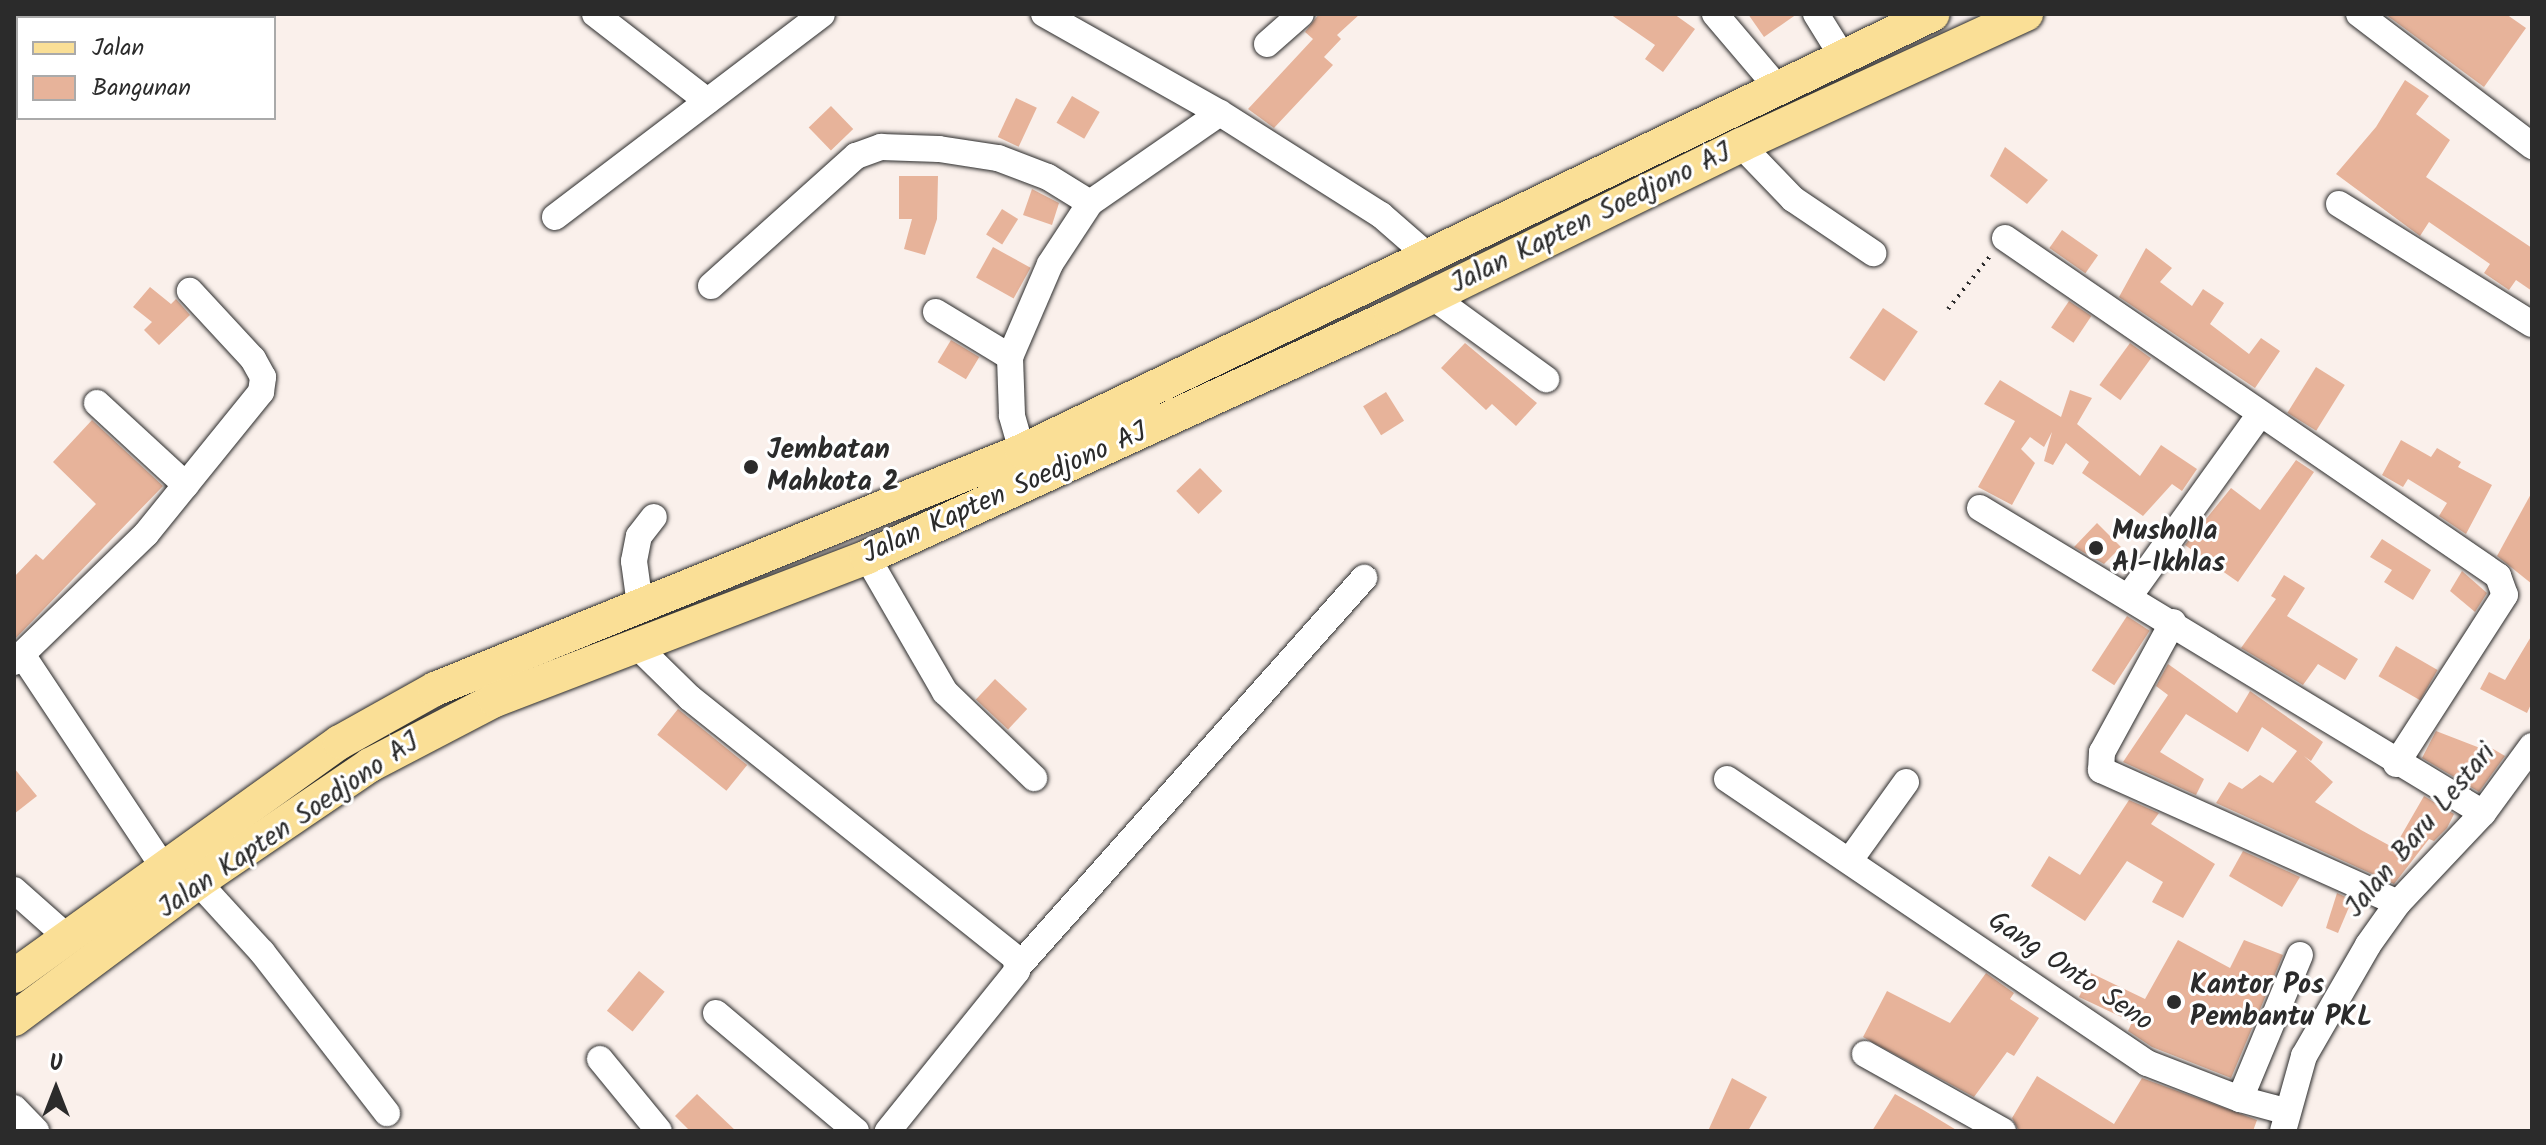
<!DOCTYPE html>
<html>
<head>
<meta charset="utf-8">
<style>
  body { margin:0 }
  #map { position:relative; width:2546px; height:1145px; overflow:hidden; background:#faf0eb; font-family:Kalam,sans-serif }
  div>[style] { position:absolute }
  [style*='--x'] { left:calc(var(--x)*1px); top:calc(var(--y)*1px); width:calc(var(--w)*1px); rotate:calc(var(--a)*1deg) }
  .building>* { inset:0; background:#e7b39a; transform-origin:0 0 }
  .path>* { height:4px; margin-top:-2px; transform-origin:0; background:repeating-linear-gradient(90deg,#2b2b2b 0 2px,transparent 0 8px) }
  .roads { filter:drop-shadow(0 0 2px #2b2b2b) drop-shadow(0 0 2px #2b2b2b) }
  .minor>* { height:26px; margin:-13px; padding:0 13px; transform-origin:13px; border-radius:13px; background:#fff }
  .major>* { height:34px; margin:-17px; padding:0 17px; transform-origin:17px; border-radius:17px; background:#fadf96 }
  .dots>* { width:22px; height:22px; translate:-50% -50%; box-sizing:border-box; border:4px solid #fff; border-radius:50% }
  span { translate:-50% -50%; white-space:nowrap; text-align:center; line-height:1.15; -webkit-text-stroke:6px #fff; paint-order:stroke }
  .street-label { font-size:28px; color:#2b2b2b }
  .poi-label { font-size:28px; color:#2b2b2b; font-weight:700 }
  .left { translate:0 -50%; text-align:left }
  .frame { position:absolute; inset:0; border:16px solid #2b2b2b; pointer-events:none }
  .legend { position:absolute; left:16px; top:16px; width:260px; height:104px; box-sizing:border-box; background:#fff; border:2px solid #aaa; margin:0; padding:10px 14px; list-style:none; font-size:24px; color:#2b2b2b }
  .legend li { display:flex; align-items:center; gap:16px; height:40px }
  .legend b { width:40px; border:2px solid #aaa }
  .north { position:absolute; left:16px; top:1049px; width:80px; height:80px; -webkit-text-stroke:6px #fff; paint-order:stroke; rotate:0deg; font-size:22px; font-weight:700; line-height:32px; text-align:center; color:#2b2b2b }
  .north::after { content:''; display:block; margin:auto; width:28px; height:36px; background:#2b2b2b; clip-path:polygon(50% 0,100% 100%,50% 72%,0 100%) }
</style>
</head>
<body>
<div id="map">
  <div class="building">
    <i style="clip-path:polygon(1319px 14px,1360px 14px,1337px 35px,1341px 39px,1324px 57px,1333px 65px,1274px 128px,1248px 109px,1313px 39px,1305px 32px)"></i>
    <i style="clip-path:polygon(1610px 14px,1674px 14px,1695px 29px,1663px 72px,1645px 59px,1655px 45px)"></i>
    <i style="clip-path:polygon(1748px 14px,1797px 14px,1764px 37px)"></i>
    <i style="clip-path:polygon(2385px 14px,2506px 14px,2526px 28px,2484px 87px)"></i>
    <i style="clip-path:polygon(2405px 80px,2429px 96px,2416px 114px,2450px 140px,2426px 177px,2532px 248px,2532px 291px,2516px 280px,2509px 290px,2484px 273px,2490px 264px,2429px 222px,2420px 236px,2336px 174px,2376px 127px)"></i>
    <i style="left:1072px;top:96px;width:32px;height:31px;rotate:30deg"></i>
    <i style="left:1016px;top:98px;width:23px;height:43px;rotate:25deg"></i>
    <i style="left:831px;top:106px;width:32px;height:31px;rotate:46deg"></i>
    <i style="clip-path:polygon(2005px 147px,2048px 180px,2027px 204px,1990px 176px)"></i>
    <i style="clip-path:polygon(899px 176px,938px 176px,937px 219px,925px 255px,904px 249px,912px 219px,899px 219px)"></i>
    <i style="clip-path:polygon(1032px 189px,1059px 203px,1052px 225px,1023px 215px)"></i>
    <i style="left:1002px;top:209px;width:19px;height:30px;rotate:32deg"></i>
    <i style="left:2062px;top:230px;width:44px;height:22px;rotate:35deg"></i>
    <i style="left:993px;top:247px;width:43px;height:35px;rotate:29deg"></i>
    <i style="clip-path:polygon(2146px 248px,2172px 268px,2160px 282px,2192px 306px,2203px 289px,2224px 303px,2210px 324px,2249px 354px,2261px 338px,2280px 351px,2255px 388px,2119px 297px)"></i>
    <i style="clip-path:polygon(150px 287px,171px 304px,176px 299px,190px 315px,159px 345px,144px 330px,152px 322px,133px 307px)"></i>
    <i style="left:2069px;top:301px;width:27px;height:32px;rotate:34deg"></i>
    <i style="left:1883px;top:308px;width:42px;height:60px;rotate:34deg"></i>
    <i style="left:951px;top:340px;width:33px;height:26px;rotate:31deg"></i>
    <i style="clip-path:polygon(1465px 343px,1537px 403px,1516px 426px,1492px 404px,1486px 410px,1441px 368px)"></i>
    <i style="left:2130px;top:343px;width:26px;height:52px;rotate:36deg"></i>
    <i style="left:2316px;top:367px;width:34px;height:54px;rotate:32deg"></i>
    <i style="clip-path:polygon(2000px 380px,2061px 417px,2070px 390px,2092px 398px,2077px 424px,2140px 476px,2161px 445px,2197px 469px,2182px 491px,2172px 484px,2143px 516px,2082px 473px,2089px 462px,2066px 443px,2053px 465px,2044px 461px,2052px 432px,2044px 447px,2030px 437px,2021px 449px,2035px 463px,2012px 505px,1978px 487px,2015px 421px,1984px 404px)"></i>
    <i style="left:1386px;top:392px;width:34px;height:27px;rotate:58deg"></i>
    <i style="clip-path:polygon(92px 420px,163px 486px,14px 640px,14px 577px,36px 554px,43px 560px,96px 504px,53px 462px)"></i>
    <i style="clip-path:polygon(2401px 440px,2431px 457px,2437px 448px,2461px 462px,2458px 467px,2492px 485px,2466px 534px,2439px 516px,2447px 503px,2408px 479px,2403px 487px,2382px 475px)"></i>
    <i style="clip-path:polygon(2296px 460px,2314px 472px,2238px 582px,2185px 545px,2231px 488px,2260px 510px)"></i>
    <i style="left:1200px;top:468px;width:32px;height:33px;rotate:46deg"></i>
    <i style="clip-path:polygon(2532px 492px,2532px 584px,2497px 556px)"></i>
    <i style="clip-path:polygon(2097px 523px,2121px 547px,2104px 564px,2074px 547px)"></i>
    <i style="clip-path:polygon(2382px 539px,2431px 570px,2413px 600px,2384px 582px,2392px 570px,2370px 557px)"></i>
    <i style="clip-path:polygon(2462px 571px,2487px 593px,2475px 612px,2450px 591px)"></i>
    <i style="clip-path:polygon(2284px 575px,2305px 588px,2287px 616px,2358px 659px,2345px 680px,2318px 664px,2303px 685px,2241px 648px,2276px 599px,2271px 596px)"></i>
    <i style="left:2127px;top:616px;width:27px;height:65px;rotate:33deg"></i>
    <i style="clip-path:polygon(2532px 635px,2532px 702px,2527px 713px,2480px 689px,2489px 672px,2505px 680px)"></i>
    <i style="left:2396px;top:646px;width:48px;height:35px;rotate:30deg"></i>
    <i style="clip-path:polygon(2168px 664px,2237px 713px,2250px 691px,2323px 742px,2311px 761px,2304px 756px,2333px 782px,2315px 802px,2361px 830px,2394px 848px,2424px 796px,2454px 814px,2447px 828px,2434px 841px,2429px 839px,2394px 884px,2216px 803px,2229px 782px,2242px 789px,2260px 775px,2273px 783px,2297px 751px,2262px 727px,2248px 752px,2186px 714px,2160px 752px,2204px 779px,2196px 795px,2123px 762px,2168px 695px,2156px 686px)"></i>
    <i style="left:995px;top:679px;width:44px;height:28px;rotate:43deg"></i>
    <i style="left:678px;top:709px;width:89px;height:33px;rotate:39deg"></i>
    <i style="clip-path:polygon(2436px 731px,2480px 748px,2483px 743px,2505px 756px,2479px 792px,2422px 758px)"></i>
    <i style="clip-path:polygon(14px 768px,37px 796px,14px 814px)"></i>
    <i style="clip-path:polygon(2129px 800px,2159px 813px,2151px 824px,2215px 864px,2183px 918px,2152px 902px,2163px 882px,2127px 861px,2085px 921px,2031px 886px,2049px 856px,2080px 875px)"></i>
    <i style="clip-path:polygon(2243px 851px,2300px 877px,2282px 907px,2229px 876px)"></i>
    <i style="clip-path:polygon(2337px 893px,2352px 900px,2338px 933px,2326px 928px)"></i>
    <i style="clip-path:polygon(2178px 940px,2230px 968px,2244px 940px,2283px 955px,2231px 1078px,2152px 1047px,2128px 1031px,2132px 1022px,2079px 997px,2091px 973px,2145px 999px)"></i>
    <i style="left:639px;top:971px;width:33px;height:51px;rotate:39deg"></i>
    <i style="clip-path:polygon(1986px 973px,2014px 993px,2010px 999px,2039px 1018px,2014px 1056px,2007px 1052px,1974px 1097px,1863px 1037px,1887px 991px,1950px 1023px)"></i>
    <i style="clip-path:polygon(2037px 1076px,2114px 1124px,2142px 1078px,2257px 1120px,2253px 1131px,2019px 1131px,2012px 1118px)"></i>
    <i style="clip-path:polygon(1732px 1078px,1767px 1097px,1748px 1131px,1708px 1131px)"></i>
    <i style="clip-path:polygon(697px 1094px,736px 1131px,690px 1131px,675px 1116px)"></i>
    <i style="clip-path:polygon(1895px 1094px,1925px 1111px,1958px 1131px,1872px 1131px)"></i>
  </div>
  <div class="path">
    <i style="--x:1948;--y:309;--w:69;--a:-51.5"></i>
  </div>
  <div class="roads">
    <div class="minor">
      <i style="--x:595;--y:14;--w:142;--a:37.8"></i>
      <i style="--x:1044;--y:14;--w:202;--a:29.4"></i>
      <i style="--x:1220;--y:113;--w:191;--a:32.4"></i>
      <i style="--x:1381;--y:215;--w:62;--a:41.1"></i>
      <i style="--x:1715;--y:14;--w:96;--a:49.7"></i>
      <i style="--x:1816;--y:14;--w:49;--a:58.2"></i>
      <i style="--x:2359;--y:14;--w:218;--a:37.3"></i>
      <i style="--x:1267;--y:44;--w:45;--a:-41.4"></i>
      <i style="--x:1741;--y:145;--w:75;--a:46.1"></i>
      <i style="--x:1793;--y:199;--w:97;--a:34"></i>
      <i style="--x:2339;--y:204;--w:227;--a:31.9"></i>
      <i style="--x:555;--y:217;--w:335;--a:-37.2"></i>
      <i style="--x:2005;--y:238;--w:598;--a:34.43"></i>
      <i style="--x:2498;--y:576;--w:20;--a:70"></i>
      <i style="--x:2505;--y:595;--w:201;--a:122.8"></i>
      <i style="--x:711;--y:286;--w:195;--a:-41.9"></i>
      <i style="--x:856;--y:156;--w:27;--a:-20"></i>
      <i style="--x:881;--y:147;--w:58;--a:2"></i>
      <i style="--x:939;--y:149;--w:60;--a:8.7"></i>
      <i style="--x:998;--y:158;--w:53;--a:20.8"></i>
      <i style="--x:1048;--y:177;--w:49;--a:31.8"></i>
      <i style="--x:1433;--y:297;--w:140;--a:36"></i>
      <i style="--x:936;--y:312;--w:87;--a:31.3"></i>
      <i style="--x:97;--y:403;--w:121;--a:42.7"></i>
      <i style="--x:1022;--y:451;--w:37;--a:-106"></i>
      <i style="--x:1012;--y:415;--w:58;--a:-92"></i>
      <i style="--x:1010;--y:357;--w:101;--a:-66.7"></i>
      <i style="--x:1050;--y:264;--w:73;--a:-56.7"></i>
      <i style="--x:1090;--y:203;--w:158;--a:-34.7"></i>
      <i style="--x:1980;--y:508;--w:588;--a:31.23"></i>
      <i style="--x:867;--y:557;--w:156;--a:60"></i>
      <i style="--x:945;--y:692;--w:124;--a:44"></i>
      <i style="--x:2130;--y:595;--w:223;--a:-54.3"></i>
      <i style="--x:640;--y:605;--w:44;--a:-97.8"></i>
      <i style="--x:634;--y:561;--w:25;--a:-79"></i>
      <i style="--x:639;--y:536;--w:24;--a:-52"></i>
      <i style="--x:2173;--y:622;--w:148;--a:118.6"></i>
      <i style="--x:2102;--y:752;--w:18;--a:93"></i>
      <i style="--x:2101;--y:770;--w:325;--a:24.1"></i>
      <i style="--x:639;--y:648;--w:71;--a:44.4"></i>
      <i style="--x:690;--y:698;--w:417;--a:38.6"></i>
      <i style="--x:1016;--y:958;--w:13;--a:86"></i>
      <i style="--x:1017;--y:971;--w:206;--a:128.9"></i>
      <i style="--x:23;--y:656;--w:255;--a:56.4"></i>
      <i style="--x:14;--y:662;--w:184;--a:-44.1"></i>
      <i style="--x:146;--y:534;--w:183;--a:-51"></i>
      <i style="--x:261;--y:392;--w:15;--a:-82"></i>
      <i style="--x:263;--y:377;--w:21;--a:-119"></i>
      <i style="--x:253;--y:359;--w:93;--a:-132.8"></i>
      <i style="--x:1727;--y:779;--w:507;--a:34.07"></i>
      <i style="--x:2147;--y:1063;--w:100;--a:21.2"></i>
      <i style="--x:2240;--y:1099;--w:47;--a:14.9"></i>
      <i style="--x:1850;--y:860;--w:96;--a:-54.3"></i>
      <i style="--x:198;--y:882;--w:95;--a:47.6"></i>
      <i style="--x:262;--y:952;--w:204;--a:52.2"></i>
      <i style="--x:14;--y:890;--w:72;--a:41.6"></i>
      <i style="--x:1018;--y:967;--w:521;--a:-48.35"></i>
      <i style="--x:716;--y:1013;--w:183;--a:40.1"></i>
      <i style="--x:1865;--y:1054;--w:158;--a:29.2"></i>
      <i style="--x:600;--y:1059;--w:93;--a:50.7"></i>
      <i style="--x:2240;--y:1099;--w:156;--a:-67.4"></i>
      <i style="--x:14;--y:1108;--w:32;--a:46"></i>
      <i style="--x:2283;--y:1131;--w:78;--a:-74.4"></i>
      <i style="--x:2304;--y:1056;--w:128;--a:-60"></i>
      <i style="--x:2368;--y:945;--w:52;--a:-54.5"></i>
      <i style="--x:2398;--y:903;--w:124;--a:-46.6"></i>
      <i style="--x:2483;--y:813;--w:83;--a:-53.8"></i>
    </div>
    <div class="major">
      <i style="--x:14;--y:976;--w:401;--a:-35.7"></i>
      <i style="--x:340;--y:742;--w:109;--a:-29.2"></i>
      <i style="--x:435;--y:689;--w:633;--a:-22.07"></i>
      <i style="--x:1022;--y:451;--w:1010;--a:-25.63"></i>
      <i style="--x:14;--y:1019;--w:229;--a:-36.7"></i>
      <i style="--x:198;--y:882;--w:208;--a:-34.2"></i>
      <i style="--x:370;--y:765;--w:141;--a:-27.5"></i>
      <i style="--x:495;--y:700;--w:399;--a:-21"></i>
      <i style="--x:867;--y:557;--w:578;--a:-24.66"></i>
      <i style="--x:1392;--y:316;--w:389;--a:-26.1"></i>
      <i style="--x:1741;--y:145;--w:314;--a:-24.7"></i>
    </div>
  </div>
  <div class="dots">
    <i style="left:751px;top:467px;background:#2b2b2b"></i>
    <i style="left:2096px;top:548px;background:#2b2b2b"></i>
    <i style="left:2174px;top:1002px;background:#2b2b2b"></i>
  </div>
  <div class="street-label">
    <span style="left:1591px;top:219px;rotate:-26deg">Jalan Kapten Soedjono AJ</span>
    <span style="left:1005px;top:494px;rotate:-24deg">Jalan Kapten Soedjono AJ</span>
    <span style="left:289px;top:826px;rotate:-34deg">Jalan Kapten Soedjono AJ</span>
    <span style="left:2421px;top:831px;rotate:-50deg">Jalan Baru Lestari</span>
    <span style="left:2070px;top:972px;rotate:34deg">Gang Onto Seno</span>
  </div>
  <div class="poi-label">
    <span class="left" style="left:767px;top:467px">Jembatan<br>Mahkota 2</span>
    <span class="left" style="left:2112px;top:548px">Musholla<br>Al-Ikhlas</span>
    <span class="left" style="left:2190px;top:1002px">Kantor Pos<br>Pembantu PKL</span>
  </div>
  <div class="frame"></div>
  <ul class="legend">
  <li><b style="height:10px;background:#fadf96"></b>Jalan</li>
  <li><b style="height:22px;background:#e7b39a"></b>Bangunan</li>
  </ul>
  <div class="north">U</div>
</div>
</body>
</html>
